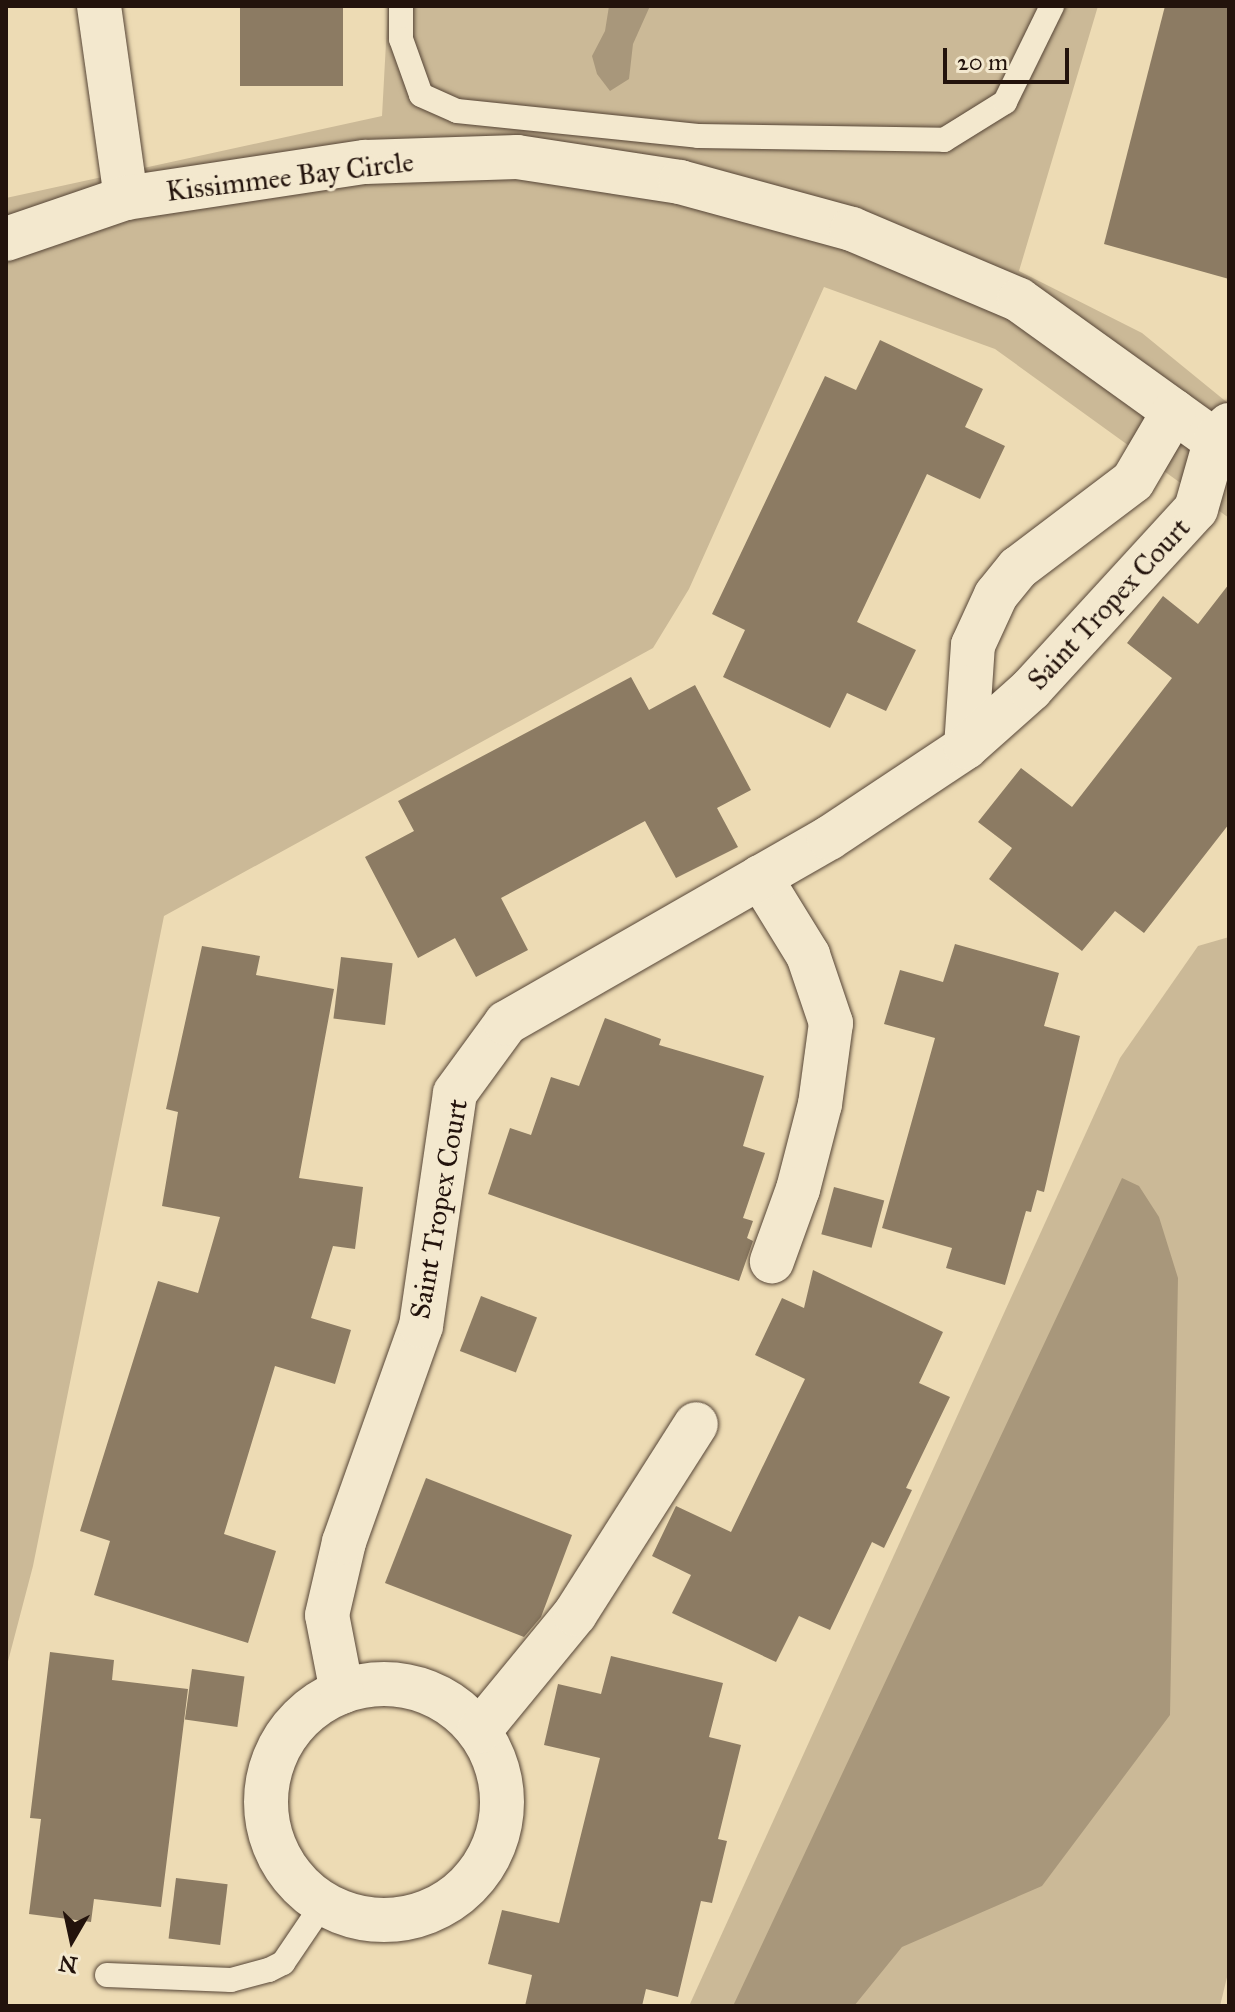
<!DOCTYPE html>
<html>
<head>
<meta charset="utf-8">
<style>
  body { margin:0 }
  #map { position:relative; width:1235px; height:2012px; overflow:hidden; background:#eddbb4; font-family:"IM FELL Great Primer",serif }
  div>[style] { position:absolute }
  [style*='--x'] { left:calc(var(--x)*1px); top:calc(var(--y)*1px); width:calc(var(--w)*1px); rotate:calc(var(--a)*1deg) }
  .green>* { inset:0; background:#cbb997 }
  .water>* { inset:0; background:#a8977b }
  .building>* { inset:0; background:#8c7b63; transform-origin:0 0 }
  .roads { filter:drop-shadow(0 0 2px #564536) drop-shadow(0 0 2px #564536) }
  .service>* { height:24px; margin:-12px; padding:0 12px; transform-origin:12px; border-radius:12px; background:#f3e8ce }
  .minor>* { height:44px; margin:-22px; padding:0 22px; transform-origin:22px; border-radius:22px; background:#f3e8ce }
  .minor>.ring { margin:-22px; padding:0; box-sizing:content-box; background:none; border:44px solid #f3e8ce; border-radius:50% }
  span { translate:-50% -50%; white-space:nowrap; text-align:center; line-height:1.15; -webkit-text-stroke:7px #f3e8ce; paint-order:stroke }
  .street-label { font-size:28px; color:#23130c }
  .frame { position:absolute; inset:0; border:8px solid #23130c; pointer-events:none }
  .north { position:absolute; left:32px; top:1900px; width:80px; height:80px; -webkit-text-stroke:6px #f3e8ce; paint-order:stroke; rotate:189deg; font-size:22px; font-weight:700; line-height:32px; text-align:center; color:#23130c }
  .north::after { content:''; display:block; margin:auto; width:28px; height:36px; background:#23130c; clip-path:polygon(50% 0,100% 100%,50% 72%,0 100%) }
  .scale { position:absolute; left:943px; top:48px; width:126px; height:36px; box-sizing:border-box; border:4px solid #23130c; border-top:0; padding-left:10px; font-size:24px; line-height:28px; white-space:nowrap; color:#23130c; -webkit-text-stroke:6px #f3e8ce; paint-order:stroke }
</style>
</head>
<body>
<div id="map">
  <div class="green">
    <i style="clip-path:polygon(388px 6px,1098px 6px,1019px 271px,1142px 333px,1229px 404px,1229px 518px,995px 349px,824px 287px,689px 589px,653px 648px,164px 916px,33px 1566px,6px 1669px,6px 198px,382px 116px)"></i>
    <i style="clip-path:polygon(1229px 937px,1229px 1969px,1220px 2006px,689px 2006px,1120px 1058px,1198px 946px)"></i>
  </div>
  <div class="water">
    <i style="clip-path:polygon(609px 6px,650px 6px,633px 44px,629px 79px,610px 91px,597px 74px,592px 56px,605px 31px)"></i>
    <i style="clip-path:polygon(1122px 1178px,1139px 1186px,1159px 1217px,1178px 1278px,1170px 1715px,1042px 1886px,902px 1947px,854px 2006px,733px 2006px)"></i>
  </div>
  <div class="building">
    <i style="left:240px;top:6px;width:103px;height:80px"></i>
    <i style="clip-path:polygon(1165px 6px,1229px 6px,1229px 279px,1104px 244px)"></i>
    <i style="clip-path:polygon(880px 340px,983px 389px,965px 427px,1005px 446px,980px 499px,927px 474px,857px 622px,916px 650px,886px 711px,847px 693px,830px 728px,723px 677px,745px 630px,712px 614px,825px 376px,856px 390px)"></i>
    <i style="clip-path:polygon(1229px 584px,1229px 824px,1144px 933px,1115px 911px,1082px 951px,989px 879px,1012px 848px,978px 822px,1021px 768px,1072px 807px,1172px 678px,1127px 643px,1163px 596px,1198px 624px)"></i>
    <i style="clip-path:polygon(631px 677px,649px 710px,695px 685px,751px 790px,717px 808px,738px 847px,676px 878px,645px 821px,501px 898px,528px 950px,476px 977px,455px 938px,418px 958px,365px 857px,414px 831px,398px 801px)"></i>
    <i style="clip-path:polygon(955px 944px,1059px 973px,1044px 1026px,1080px 1036px,1044px 1192px,1037px 1190px,1031px 1212px,1026px 1211px,1005px 1285px,946px 1268px,952px 1248px,882px 1228px,935px 1038px,884px 1024px,900px 970px,943px 982px)"></i>
    <i style="clip-path:polygon(202px 946px,260px 956px,256px 975px,334px 989px,299px 1178px,363px 1187px,355px 1249px,333px 1246px,311px 1318px,351px 1330px,335px 1384px,275px 1366px,224px 1534px,276px 1551px,248px 1643px,94px 1595px,110px 1541px,80px 1531px,158px 1281px,198px 1293px,220px 1217px,162px 1206px,178px 1112px,166px 1109px)"></i>
    <i style="left:341px;top:957px;width:52px;height:62px;rotate:7deg"></i>
    <i style="clip-path:polygon(605px 1018px,661px 1039px,659px 1045px,764px 1076px,743px 1146px,765px 1153px,743px 1218px,753px 1221px,747px 1238px,753px 1241px,739px 1281px,488px 1194px,510px 1128px,531px 1135px,551px 1077px,579px 1086px)"></i>
    <i style="left:834px;top:1187px;width:52px;height:49px;rotate:15deg"></i>
    <i style="clip-path:polygon(813px 1270px,943px 1332px,919px 1383px,950px 1397px,906px 1488px,912px 1490px,884px 1548px,872px 1542px,830px 1630px,799px 1616px,776px 1662px,672px 1613px,691px 1575px,652px 1556px,676px 1506px,731px 1532px,805px 1379px,755px 1355px,782px 1298px,804px 1308px)"></i>
    <i style="left:481px;top:1296px;width:60px;height:59px;rotate:21deg"></i>
    <i style="clip-path:polygon(426px 1478px,572px 1535px,541px 1617px,524px 1637px,385px 1583px)"></i>
    <i style="clip-path:polygon(50px 1652px,114px 1660px,112px 1680px,188px 1689px,161px 1907px,94px 1899px,91px 1922px,29px 1914px,41px 1819px,30px 1818px)"></i>
    <i style="clip-path:polygon(611px 1656px,723px 1683px,709px 1737px,741px 1745px,718px 1839px,727px 1841px,712px 1903px,701px 1901px,678px 1997px,646px 1989px,642px 2006px,525px 2006px,532px 1975px,488px 1964px,502px 1910px,559px 1923px,600px 1758px,544px 1745px,558px 1684px,601px 1694px)"></i>
    <i style="left:192px;top:1669px;width:53px;height:51px;rotate:8deg"></i>
    <i style="left:176px;top:1878px;width:52px;height:61px;rotate:7deg"></i>
  </div>
  <div class="roads">
    <div class="service">
      <i style="--x:401;--y:6;--w:33;--a:90"></i>
      <i style="--x:401;--y:39;--w:59;--a:70.3"></i>
      <i style="--x:421;--y:95;--w:39;--a:24"></i>
      <i style="--x:457;--y:111;--w:242;--a:5.9"></i>
      <i style="--x:698;--y:136;--w:246;--a:0.9"></i>
      <i style="--x:944;--y:140;--w:72;--a:-31.9"></i>
      <i style="--x:1005;--y:102;--w:107;--a:-63.9"></i>
      <i style="--x:107;--y:1975;--w:124;--a:2.3"></i>
      <i style="--x:231;--y:1980;--w:39;--a:-15"></i>
      <i style="--x:269;--y:1970;--w:16;--a:-27"></i>
      <i style="--x:283;--y:1963;--w:71;--a:-55.9"></i>
    </div>
    <div class="minor">
      <i style="--x:99;--y:6;--w:194;--a:82"></i>
      <i style="--x:6;--y:239;--w:127;--a:-18.9"></i>
      <i style="--x:126;--y:198;--w:242;--a:-8.6"></i>
      <i style="--x:365;--y:162;--w:152;--a:-1.9"></i>
      <i style="--x:517;--y:157;--w:165;--a:8.7"></i>
      <i style="--x:680;--y:182;--w:178;--a:15.3"></i>
      <i style="--x:852;--y:229;--w:181;--a:23"></i>
      <i style="--x:1019;--y:300;--w:259;--a:35.7"></i>
      <i style="--x:966;--y:747;--w:102;--a:-86.1"></i>
      <i style="--x:973;--y:645;--w:55;--a:-65.3"></i>
      <i style="--x:996;--y:595;--w:35;--a:-51"></i>
      <i style="--x:1018;--y:568;--w:144;--a:-37.1"></i>
      <i style="--x:1133;--y:481;--w:81;--a:-59.6"></i>
      <i style="--x:760;--y:877;--w:92;--a:58.4"></i>
      <i style="--x:808;--y:955;--w:72;--a:71.3"></i>
      <i style="--x:831;--y:1023;--w:82;--a:97.7"></i>
      <i style="--x:820;--y:1104;--w:88;--a:104.5"></i>
      <i style="--x:798;--y:1189;--w:77;--a:109.9"></i>
      <i class="ring" style="left:266px;top:1684px;width:192px;height:192px"></i>
      <i style="--x:342;--y:1692;--w:78;--a:-101"></i>
      <i style="--x:327;--y:1615;--w:75;--a:-76.9"></i>
      <i style="--x:344;--y:1542;--w:229;--a:-70.4"></i>
      <i style="--x:421;--y:1326;--w:235;--a:-81.7"></i>
      <i style="--x:455;--y:1093;--w:87;--a:-53.9"></i>
      <i style="--x:506;--y:1023;--w:372;--a:-29.8"></i>
      <i style="--x:829;--y:838;--w:164;--a:-33.6"></i>
      <i style="--x:966;--y:747;--w:87;--a:-41.7"></i>
      <i style="--x:1031;--y:689;--w:244;--a:-47.5"></i>
      <i style="--x:1196;--y:509;--w:73;--a:-74.1"></i>
      <i style="--x:1216;--y:439;--w:19;--a:-47"></i>
      <i style="--x:479;--y:1731;--w:151;--a:-50.6"></i>
      <i style="--x:575;--y:1614;--w:225;--a:-57.5"></i>
    </div>
  </div>
  <div class="street-label">
    <span style="left:290px;top:177px;rotate:-7deg">Kissimmee Bay Circle</span>
    <span style="left:1109px;top:604px;rotate:-47deg">Saint Tropex Court</span>
    <span style="left:439px;top:1209px;rotate:-80deg">Saint Tropex Court</span>
  </div>
  <div class="frame"></div>
  <div class="north">N</div>
  <div class="scale">20 m</div>
</div>
</body>
</html>
